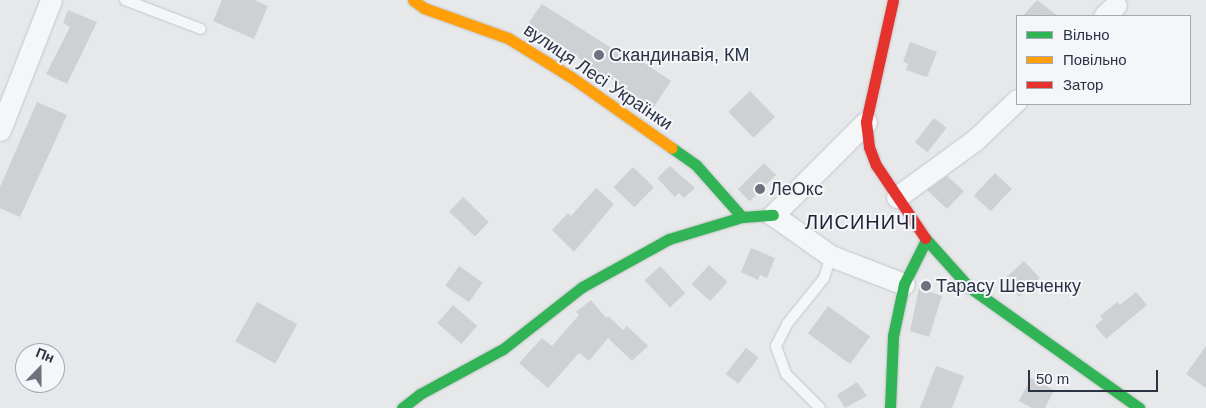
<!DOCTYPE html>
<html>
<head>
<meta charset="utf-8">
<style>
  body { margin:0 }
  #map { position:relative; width:1206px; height:408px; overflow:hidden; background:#e6e8ea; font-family:Helvetica,sans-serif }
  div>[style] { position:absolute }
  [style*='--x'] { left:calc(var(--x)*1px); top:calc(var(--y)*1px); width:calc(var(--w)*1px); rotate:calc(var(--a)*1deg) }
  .building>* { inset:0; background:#ced0d3; transform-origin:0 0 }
  .roads { filter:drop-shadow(0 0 1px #c4c6c8) drop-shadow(0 0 1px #c4c6c8) }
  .lane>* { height:10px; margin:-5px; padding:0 5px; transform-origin:5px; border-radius:5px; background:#f5f6f7 }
  .street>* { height:21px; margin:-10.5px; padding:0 10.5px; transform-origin:10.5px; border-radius:10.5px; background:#f5f6f7 }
  .fast>* { height:11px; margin:-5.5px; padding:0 5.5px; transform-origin:5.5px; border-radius:5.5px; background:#30b455 }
  .slow>* { height:11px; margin:-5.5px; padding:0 5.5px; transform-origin:5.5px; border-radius:5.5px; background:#ff9f0a }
  .jam>* { height:11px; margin:-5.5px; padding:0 5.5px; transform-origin:5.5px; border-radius:5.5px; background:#e5322d }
  .dots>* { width:14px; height:14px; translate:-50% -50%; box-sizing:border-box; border:2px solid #f4f6f9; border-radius:50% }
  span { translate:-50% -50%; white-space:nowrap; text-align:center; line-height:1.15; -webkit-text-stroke:4px #f4f6f9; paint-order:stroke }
  .poi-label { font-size:18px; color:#2b3445 }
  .left { translate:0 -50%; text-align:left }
  .street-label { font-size:18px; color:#2b3445 }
  .quarter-label { font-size:20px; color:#1d2536; letter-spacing:1px }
  .legend { position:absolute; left:1016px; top:15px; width:175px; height:90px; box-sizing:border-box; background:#f4f6f9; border:1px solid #a4a8b1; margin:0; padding:6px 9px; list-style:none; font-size:15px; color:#2b3445 }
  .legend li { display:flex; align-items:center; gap:10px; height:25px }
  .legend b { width:25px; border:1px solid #a4a8b1 }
  .north { position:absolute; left:15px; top:343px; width:50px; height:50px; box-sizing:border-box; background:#f4f6f9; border:1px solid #a4a8b1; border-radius:50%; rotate:22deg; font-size:14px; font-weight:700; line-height:20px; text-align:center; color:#2b3445 }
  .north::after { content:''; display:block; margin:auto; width:18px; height:22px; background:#6c737f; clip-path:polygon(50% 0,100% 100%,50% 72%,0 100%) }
  .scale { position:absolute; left:1028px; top:370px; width:130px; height:22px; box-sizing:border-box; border:2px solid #2b3445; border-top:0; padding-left:6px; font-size:15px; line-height:18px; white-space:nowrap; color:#2b3445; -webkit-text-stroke:4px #f4f6f9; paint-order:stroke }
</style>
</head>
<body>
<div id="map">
  <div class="building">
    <i style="clip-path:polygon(222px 0,254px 0,268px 6px,254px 39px,213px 21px)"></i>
    <i style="clip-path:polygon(1037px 0,1058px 16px,1023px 16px)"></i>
    <i style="clip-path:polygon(542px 4px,627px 58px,630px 53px,671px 81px,653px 108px,607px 76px,604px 81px,588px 70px,590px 66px,560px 46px,557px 50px,524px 29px)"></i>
    <i style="clip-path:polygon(68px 10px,97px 22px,67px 84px,46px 74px,70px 27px,63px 23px)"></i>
    <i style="clip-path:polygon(910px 42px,937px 52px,927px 77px,906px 70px,908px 64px,903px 62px)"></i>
    <i style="left:750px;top:91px;width:36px;height:30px;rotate:46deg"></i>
    <i style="clip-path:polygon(37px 102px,67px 115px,20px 217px,0 208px,0 187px)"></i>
    <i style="left:934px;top:118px;width:16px;height:31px;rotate:38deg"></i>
    <i style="left:764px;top:163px;width:17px;height:37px;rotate:45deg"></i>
    <i style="clip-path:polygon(670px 166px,695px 188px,684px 198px,679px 193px,675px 197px,657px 178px)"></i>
    <i style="left:633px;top:167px;width:29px;height:28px;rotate:44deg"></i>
    <i style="left:995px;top:173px;width:23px;height:31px;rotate:43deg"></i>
    <i style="clip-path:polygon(947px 176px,964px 191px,947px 209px,927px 190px)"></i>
    <i style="clip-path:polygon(596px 188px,614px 204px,574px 252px,552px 230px,568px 213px,571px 216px)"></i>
    <i style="left:463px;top:197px;width:36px;height:20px;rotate:44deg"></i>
    <i style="clip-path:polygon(751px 248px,775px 258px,767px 278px,760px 275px,758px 280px,741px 272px)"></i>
    <i style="left:1024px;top:261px;width:23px;height:28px;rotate:47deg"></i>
    <i style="left:709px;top:265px;width:25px;height:26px;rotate:42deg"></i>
    <i style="left:459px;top:266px;width:29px;height:24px;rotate:35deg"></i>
    <i style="left:660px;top:266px;width:37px;height:21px;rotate:47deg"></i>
    <i style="clip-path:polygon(919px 288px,942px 296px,929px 337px,910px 331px)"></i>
    <i style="clip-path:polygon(1136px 292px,1147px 305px,1106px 339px,1095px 326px,1103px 319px,1100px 316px,1117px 302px,1120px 305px)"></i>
    <i style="clip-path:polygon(591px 300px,606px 318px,608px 316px,623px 330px,627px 326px,648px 346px,632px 361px,608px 338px,589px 361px,579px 353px,548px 388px,519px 363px,542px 338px,552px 346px,579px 315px,576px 312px)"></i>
    <i style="left:257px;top:302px;width:46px;height:45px;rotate:29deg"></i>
    <i style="left:453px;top:305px;width:32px;height:24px;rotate:41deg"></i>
    <i style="left:828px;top:306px;width:52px;height:34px;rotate:36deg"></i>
    <i style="clip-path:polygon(1206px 346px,1206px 388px,1186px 374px)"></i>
    <i style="left:746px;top:348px;width:16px;height:33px;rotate:38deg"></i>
    <i style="clip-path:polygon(936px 366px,964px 376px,952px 408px,920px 408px)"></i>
    <i style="clip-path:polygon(1031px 378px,1054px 390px,1045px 408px,1032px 408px,1019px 401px)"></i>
    <i style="clip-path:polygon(857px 382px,867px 396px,845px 408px,837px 395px)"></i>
  </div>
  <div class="roads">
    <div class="lane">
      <i style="--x:125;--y:0;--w:81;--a:20.9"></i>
      <i style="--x:820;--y:408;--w:48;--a:-135"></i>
      <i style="--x:786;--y:374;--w:30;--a:-110"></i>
      <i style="--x:776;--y:346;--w:25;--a:-63"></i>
      <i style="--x:787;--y:324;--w:59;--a:-51.2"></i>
      <i style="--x:824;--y:278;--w:23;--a:-72"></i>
    </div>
    <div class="street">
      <i style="--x:1104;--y:16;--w:16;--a:-43"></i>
      <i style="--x:866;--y:122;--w:132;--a:135"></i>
      <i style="--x:773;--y:215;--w:71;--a:35.3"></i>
      <i style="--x:831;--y:256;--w:78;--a:21"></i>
      <i style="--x:0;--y:130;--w:140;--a:-68.6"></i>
      <i style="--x:897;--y:197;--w:97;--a:-36.2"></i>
      <i style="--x:975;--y:140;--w:58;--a:-43.6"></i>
    </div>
    <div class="fast">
      <i style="--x:672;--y:148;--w:29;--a:35"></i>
      <i style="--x:696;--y:165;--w:69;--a:48.5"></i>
      <i style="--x:925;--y:238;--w:66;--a:48.1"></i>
      <i style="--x:969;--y:287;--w:209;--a:35.4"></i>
      <i style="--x:402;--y:408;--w:23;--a:-38"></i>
      <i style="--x:420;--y:394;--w:94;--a:-28.5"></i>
      <i style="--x:503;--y:349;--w:100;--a:-38.1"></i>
      <i style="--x:582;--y:287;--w:99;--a:-28.9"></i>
      <i style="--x:669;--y:239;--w:76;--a:-16.8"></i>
      <i style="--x:742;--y:217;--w:31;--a:-4"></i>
      <i style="--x:890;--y:408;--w:72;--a:-87.6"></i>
      <i style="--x:893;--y:336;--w:53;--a:-78.1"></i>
      <i style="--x:904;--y:284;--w:49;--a:-63.4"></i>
    </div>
    <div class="slow">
      <i style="--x:413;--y:0;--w:14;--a:36"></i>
      <i style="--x:424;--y:8;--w:89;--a:19.7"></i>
      <i style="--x:508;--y:38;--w:74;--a:31.8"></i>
      <i style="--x:571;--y:77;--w:123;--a:35.1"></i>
    </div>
    <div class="jam">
      <i style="--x:893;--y:0;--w:125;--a:102.5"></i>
      <i style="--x:866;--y:122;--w:25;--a:83"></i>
      <i style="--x:869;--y:147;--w:19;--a:69"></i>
      <i style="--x:876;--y:165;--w:88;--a:56.1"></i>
    </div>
  </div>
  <div class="dots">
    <i style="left:599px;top:55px;background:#6c737f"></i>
    <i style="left:760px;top:189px;background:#6c737f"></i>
    <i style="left:926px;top:286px;background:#6c737f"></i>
  </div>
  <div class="poi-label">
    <span class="left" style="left:609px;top:55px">Скандинавія, КМ</span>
    <span class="left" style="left:770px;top:189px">ЛеОкс</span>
    <span class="left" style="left:936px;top:286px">Тарасу Шевченку</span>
  </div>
  <div class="street-label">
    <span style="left:598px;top:77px;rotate:34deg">вулиця Лесі Українки</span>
  </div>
  <div class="quarter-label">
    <span style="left:861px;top:222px">ЛИСИНИЧІ</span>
  </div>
  <ul class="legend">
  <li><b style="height:6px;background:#30b455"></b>Вільно</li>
  <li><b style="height:6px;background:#ff9f0a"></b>Повільно</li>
  <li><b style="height:6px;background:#e5322d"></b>Затор</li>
  </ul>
  <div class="north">Пн</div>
  <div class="scale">50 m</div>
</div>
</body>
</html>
